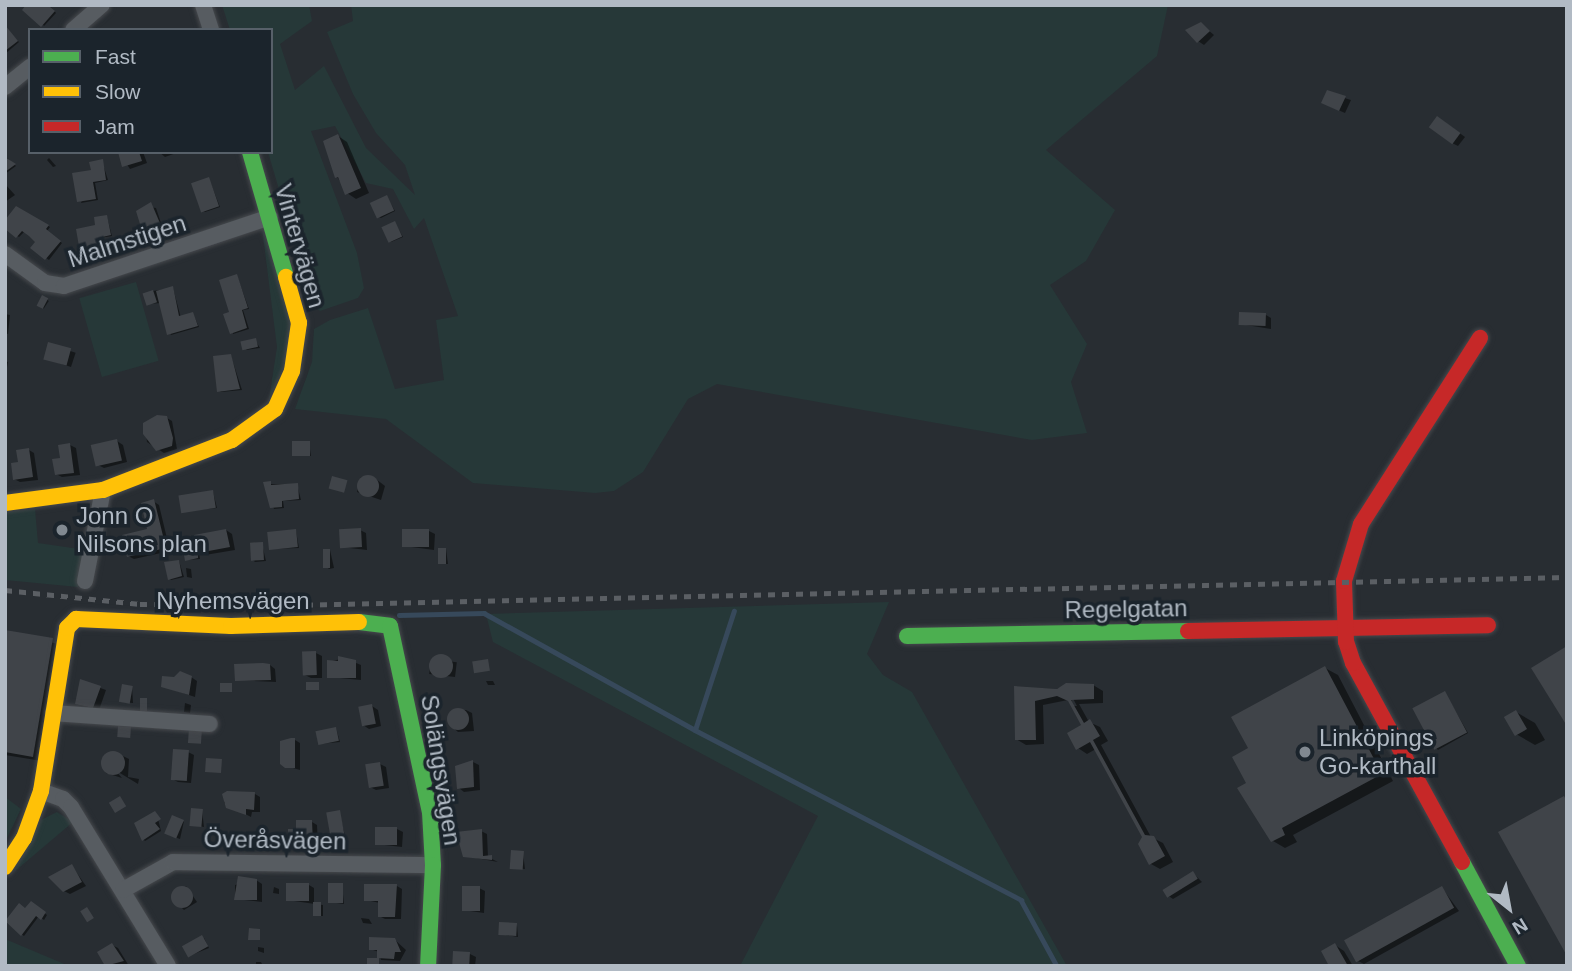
<!DOCTYPE html>
<html>
<head>
<meta charset="utf-8">
<style>
  body { margin:0 }
  #map { position:relative; width:1572px; height:971px; overflow:hidden; background:#282d32; font-family:Helvetica,sans-serif }
  div>[style] { position:absolute }
  [style*='--x'] { left:calc(var(--x)*1px); top:calc(var(--y)*1px); width:calc(var(--w)*1px); rotate:calc(var(--a)*1deg) }
  .green>* { inset:0; background:#263838; transform-origin:0 0 }
  .shadow>* { inset:0; background:#0007; transform-origin:0 0 }
  .stream>* { height:4.5px; margin:-2.25px; padding:0 2.25px; transform-origin:2.25px; border-radius:2.25px; background:#37495b }
  .building>* { inset:0; background:#404449; transform-origin:0 0 }
  .round { border-radius:50% }
  .roads { filter:drop-shadow(0 0 2px #46494d) drop-shadow(0 0 2px #46494d) }
  .street>* { height:16px; margin:-8px; padding:0 8px; transform-origin:8px; border-radius:8px; background:#575c61 }
  .fast>* { height:16px; margin:-8px; padding:0 8px; transform-origin:8px; border-radius:8px; background:#4caf50 }
  .slow>* { height:16px; margin:-8px; padding:0 8px; transform-origin:8px; border-radius:8px; background:#ffc107 }
  .jam>* { height:16px; margin:-8px; padding:0 8px; transform-origin:8px; border-radius:8px; background:#c62828 }
  .rail>* { height:4.5px; margin-top:-2.25px; transform-origin:0; background:repeating-linear-gradient(90deg,#5b5f64 0 7px,transparent 0 14px) }
  .dots>* { width:19px; height:19px; translate:-50% -50%; box-sizing:border-box; border:4px solid #1b242c; border-radius:50% }
  span { translate:-50% -50%; white-space:nowrap; text-align:center; line-height:1.15; -webkit-text-stroke:7px #1b242c; paint-order:stroke }
  .street-label { font-size:24px; color:#b1bac4 }
  .poi-label { font-size:24px; color:#b1bac4 }
  .left { translate:0 -50%; text-align:left }
  .frame { position:absolute; inset:0; border:7px solid #b1bac4; pointer-events:none }
  .legend { position:absolute; left:28px; top:28px; width:245px; height:126px; box-sizing:border-box; background:#1b242c; border:2px solid #576069; margin:0; padding:9px 12px; list-style:none; font-size:21px; color:#b1bac4 }
  .legend li { display:flex; align-items:center; gap:14px; height:35px }
  .legend b { width:35px; border:2px solid #576069 }
  .north { position:absolute; left:1474px; top:873px; width:70px; height:70px; -webkit-text-stroke:5px #1b242c; paint-order:stroke; rotate:149deg; font-size:19px; font-weight:700; line-height:28px; text-align:center; color:#b1bac4 }
  .north::after { content:''; display:block; margin:auto; width:24px; height:32px; background:#b1bac4; clip-path:polygon(50% 0,100% 100%,50% 72%,0 100%) }
</style>
</head>
<body>
<div id="map">
  <div class="green">
    <i style="clip-path:polygon(222px 5px,309px 5px,312px 21px,280px 44px,295px 90px,324px 66px,366px 148px,415px 195px,405px 165px,376px 133px,353px 94px,327px 32px,353px 21px,351px 5px,1168px 5px,1157px 56px,1046px 150px,1115px 210px,1086px 261px,1050px 285px,1087px 344px,1071px 382px,1087px 433px,1032px 440px,717px 384px,688px 399px,643px 472px,614px 491px,595px 493px,473px 483px,386px 419px,295px 409px,312px 362px,314px 329px,330px 320px,368px 308px,395px 389px,444px 380px,436px 320px,458px 316px,424px 218px,414px 229px,393px 189px,366px 183px,335px 126px,311px 131px,357px 253px,364px 288px,358px 298px,320px 311px,313px 305px,268px 152px,271px 152px,271px 30px,230px 30px)"></i>
    <i style="clip-path:polygon(262px 228px,290px 305px,290px 354px,269px 399px,277px 347px)"></i>
    <i style="left:136px;top:282px;width:82px;height:59px;rotate:74deg"></i>
    <i style="clip-path:polygon(35px 509px,38px 543px,86px 550px,78px 587px,5px 580px,5px 512px)"></i>
    <i style="clip-path:polygon(889px 602px,867px 654px,883px 675px,912px 692px,1067px 966px,740px 966px,818px 816px,493px 642px,486px 614px)"></i>
    <i style="clip-path:polygon(5px 797px,21px 809px,5px 842px)"></i>
    <i style="clip-path:polygon(57px 812px,73px 822px,14px 872px,41px 820px)"></i>
    <i style="clip-path:polygon(5px 939px,69px 966px,5px 966px)"></i>
  </div>
  <div class="shadow">
    <i style="clip-path:polygon(28px 5px,49px 5px,56px 13px,44px 26px)"></i>
    <i style="clip-path:polygon(1201px 24px,1214px 35px,1204px 45px,1198px 41px)"></i>
    <i style="clip-path:polygon(5px 30px,19px 42px,5px 54px)"></i>
    <i style="clip-path:polygon(1328px 93px,1351px 100px,1345px 113px,1329px 106px)"></i>
    <i style="clip-path:polygon(1443px 121px,1465px 137px,1458px 146px,1452px 143px)"></i>
    <i style="clip-path:polygon(338px 136px,347px 142px,369px 193px,356px 199px,347px 193px,333px 170px)"></i>
    <i style="clip-path:polygon(119px 152px,143px 152px,147px 163px,130px 169px)"></i>
    <i style="clip-path:polygon(159px 152px,179px 152px,165px 157px)"></i>
    <i style="clip-path:polygon(5px 156px,16px 166px,5px 174px)"></i>
    <i style="clip-path:polygon(49px 158px,56px 166px,53px 167px,47px 160px)"></i>
    <i style="clip-path:polygon(102px 161px,108px 180px,95px 183px,98px 200px,81px 203px,93px 171px)"></i>
    <i style="clip-path:polygon(209px 179px,220px 207px,205px 212px,203px 211px)"></i>
    <i style="clip-path:polygon(5px 184px,15px 195px,5px 202px)"></i>
    <i style="clip-path:polygon(387px 197px,395px 211px,381px 218px,379px 217px)"></i>
    <i style="clip-path:polygon(144px 206px,156px 208px,162px 226px,144px 232px)"></i>
    <i style="clip-path:polygon(17px 208px,50px 227px,47px 231px,62px 243px,49px 260px,32px 248px,38px 241px,25px 231px,19px 237px,5px 227px)"></i>
    <i style="clip-path:polygon(107px 217px,112px 236px,99px 238px,102px 255px,85px 258px,97px 227px)"></i>
    <i style="clip-path:polygon(395px 223px,403px 237px,391px 242px,389px 241px)"></i>
    <i style="clip-path:polygon(237px 276px,249px 309px,243px 310px,249px 329px,233px 334px)"></i>
    <i style="clip-path:polygon(173px 288px,181px 318px,193px 314px,199px 327px,171px 335px,161px 303px,147px 304px,153px 291px)"></i>
    <i style="left:43px;top:297px;width:7px;height:9px;rotate:34deg"></i>
    <i style="clip-path:polygon(5px 314px,10px 315px,8px 334px,5px 333px)"></i>
    <i style="clip-path:polygon(1266px 315px,1271px 318px,1271px 329px,1240px 324px)"></i>
    <i style="clip-path:polygon(255px 340px,260px 348px,246px 350px)"></i>
    <i style="left:49px;top:344px;width:28px;height:15px;rotate:18deg"></i>
    <i style="clip-path:polygon(231px 356px,242px 390px,221px 392px,219px 391px)"></i>
    <i style="clip-path:polygon(5px 361px,8px 362px,5px 378px)"></i>
    <i style="clip-path:polygon(167px 418px,172px 421px,177px 449px,164px 453px,147px 442px,145px 424px)"></i>
    <i style="clip-path:polygon(117px 441px,123px 445px,127px 462px,104px 468px,98px 465px)"></i>
    <i style="clip-path:polygon(309px 443px,311px 456px,294px 455px)"></i>
    <i style="clip-path:polygon(70px 445px,76px 448px,80px 475px,62px 477px,56px 474px)"></i>
    <i style="clip-path:polygon(29px 450px,34px 453px,38px 480px,20px 482px,14px 479px)"></i>
    <i style="clip-path:polygon(372px 476px,385px 486px,381px 500px,357px 492px,361px 477px)"></i>
    <i style="clip-path:polygon(265px 484px,297px 484px,301px 500px,283px 501px,284px 508px,274px 509px)"></i>
    <i style="clip-path:polygon(213px 492px,217px 508px,184px 511px)"></i>
    <i style="clip-path:polygon(153px 501px,159px 505px,170px 551px,134px 559px,128px 556px,149px 530px)"></i>
    <i style="clip-path:polygon(226px 530px,232px 534px,235px 550px,205px 555px,199px 552px,200px 559px,187px 560px)"></i>
    <i style="clip-path:polygon(360px 530px,366px 533px,367px 550px,341px 547px)"></i>
    <i style="clip-path:polygon(296px 531px,299px 548px,270px 549px)"></i>
    <i style="clip-path:polygon(429px 531px,435px 534px,434px 550px,404px 546px)"></i>
    <i style="clip-path:polygon(262px 544px,266px 561px,255px 562px,253px 560px)"></i>
    <i style="clip-path:polygon(446px 549px,448px 564px,442px 564px,440px 563px)"></i>
    <i style="clip-path:polygon(330px 550px,334px 568px,329px 569px,327px 567px)"></i>
    <i style="clip-path:polygon(179px 561px,184px 577px,171px 580px,169px 578px)"></i>
    <i style="clip-path:polygon(186px 568px,191px 569px,192px 578px,187px 577px)"></i>
    <i style="clip-path:polygon(5px 631px,62px 645px,42px 761px,5px 755px)"></i>
    <i style="clip-path:polygon(316px 653px,322px 656px,322px 678px,311px 678px,305px 675px)"></i>
    <i style="clip-path:polygon(344px 658px,361px 665px,361px 680px,329px 677px,329px 662px)"></i>
    <i style="left:431px;top:659px;width:26px;height:15px;rotate:7deg"></i>
    <i style="clip-path:polygon(270px 665px,275px 669px,276px 682px,236px 680px)"></i>
    <i style="clip-path:polygon(1325px 668px,1338px 675px,1393px 781px,1293px 835px,1297px 842px,1285px 848px,1273px 841px,1248px 784px,1250px 748px)"></i>
    <i style="clip-path:polygon(191px 677px,197px 681px,195px 697px,162px 686px)"></i>
    <i style="clip-path:polygon(81px 681px,106px 690px,99px 710px,77px 704px)"></i>
    <i style="clip-path:polygon(486px 681px,493px 681px,495px 685px,488px 685px)"></i>
    <i style="clip-path:polygon(evenodd,1067px 685px,1093px 685px,1103px 691px,1103px 703px,1079px 704px,1089px 722px,1100px 727px,1108px 741px,1101px 745px,1151px 837px,1163px 843px,1173px 862px,1160px 869px,1151px 864px,1144px 837px,1096px 749px,1087px 754px,1078px 748px,1083px 725px,1068px 700px,1043px 705px,1044px 744px,1026px 745px,1016px 739px,1015px 688px,1057px 689px,1067px 685px,1069px 691px,1077px 706px,1073px 706px,1069px 691px)"></i>
    <i style="clip-path:polygon(132px 687px,133px 703px,124px 702px)"></i>
    <i style="clip-path:polygon(1445px 693px,1468px 733px,1438px 750px,1436px 748px)"></i>
    <i style="clip-path:polygon(185px 703px,191px 705px,190px 713px,184px 712px)"></i>
    <i style="clip-path:polygon(372px 706px,378px 710px,381px 726px,369px 729px,363px 725px)"></i>
    <i style="clip-path:polygon(466px 710px,472px 713px,474px 731px,458px 732px,448px 723px,450px 712px)"></i>
    <i style="clip-path:polygon(1516px 712px,1535px 723px,1545px 740px,1535px 745px,1516px 734px)"></i>
    <i style="clip-path:polygon(336px 728px,340px 742px,319px 744px)"></i>
    <i style="clip-path:polygon(295px 740px,300px 743px,300px 770px,286px 766px)"></i>
    <i style="clip-path:polygon(188px 752px,194px 755px,191px 783px,178px 782px,172px 779px)"></i>
    <i style="clip-path:polygon(123px 756px,129px 759px,128px 777px,139px 779px,138px 784px,115px 770px,122px 778px,106px 773px,103px 759px)"></i>
    <i style="clip-path:polygon(473px 762px,479px 765px,480px 790px,464px 792px,459px 788px,456px 767px)"></i>
    <i style="clip-path:polygon(380px 764px,386px 767px,389px 788px,376px 790px,370px 787px)"></i>
    <i style="clip-path:polygon(255px 794px,260px 797px,260px 812px,252px 812px,251px 817px,224px 803px,224px 796px)"></i>
    <i style="clip-path:polygon(202px 810px,204px 827px,192px 825px)"></i>
    <i style="clip-path:polygon(339px 812px,347px 844px,336px 846px,333px 845px)"></i>
    <i style="clip-path:polygon(157px 815px,161px 831px,145px 841px,143px 839px)"></i>
    <i style="clip-path:polygon(184px 821px,180px 839px,169px 835px)"></i>
    <i style="clip-path:polygon(312px 822px,317px 825px,318px 847px,283px 844px)"></i>
    <i style="clip-path:polygon(397px 829px,403px 832px,402px 847px,376px 844px)"></i>
    <i style="clip-path:polygon(481px 831px,487px 834px,488px 857px,498px 862px,465px 856px)"></i>
    <i style="clip-path:polygon(523px 853px,525px 869px,512px 868px)"></i>
    <i style="clip-path:polygon(72px 866px,86px 886px,70px 894px,64px 891px)"></i>
    <i style="clip-path:polygon(1193px 873px,1202px 882px,1173px 899px,1167px 895px)"></i>
    <i style="clip-path:polygon(256px 880px,262px 884px,262px 902px,235px 899px,235px 885px)"></i>
    <i style="clip-path:polygon(309px 885px,314px 888px,314px 904px,323px 905px,323px 916px,317px 916px,315px 904px,287px 900px)"></i>
    <i style="clip-path:polygon(342px 885px,344px 904px,329px 902px)"></i>
    <i style="clip-path:polygon(186px 886px,197px 902px,184px 910px,171px 897px)"></i>
    <i style="clip-path:polygon(397px 886px,402px 889px,401px 919px,385px 919px,379px 916px,380px 903px,366px 900px)"></i>
    <i style="clip-path:polygon(274px 887px,279px 889px,279px 894px,273px 893px)"></i>
    <i style="clip-path:polygon(479px 888px,485px 891px,484px 913px,463px 910px)"></i>
    <i style="clip-path:polygon(1442px 888px,1459px 911px,1364px 964px,1358px 961px)"></i>
    <i style="clip-path:polygon(31px 903px,47px 915px,44px 920px,39px 916px,24px 936px,6px 922px,19px 905px,26px 910px)"></i>
    <i style="clip-path:polygon(361px 918px,369px 919px,372px 924px,363px 923px)"></i>
    <i style="clip-path:polygon(517px 925px,518px 937px,500px 934px)"></i>
    <i style="clip-path:polygon(204px 938px,209px 948px,189px 956px)"></i>
    <i style="clip-path:polygon(395px 940px,406px 950px,400px 961px,381px 960px,379px 952px,370px 949px)"></i>
    <i style="clip-path:polygon(112px 945px,118px 948px,129px 966px,107px 966px,99px 953px)"></i>
    <i style="clip-path:polygon(1335px 945px,1344px 951px,1353px 966px,1331px 966px)"></i>
    <i style="clip-path:polygon(258px 947px,264px 948px,264px 953px,258px 951px)"></i>
    <i style="clip-path:polygon(470px 954px,476px 957px,475px 966px,454px 966px)"></i>
    <i style="clip-path:polygon(256px 962px,261px 962px,263px 966px,256px 966px)"></i>
  </div>
  <div class="stream">
    <i style="--x:399;--y:615;--w:85;--a:-1.3"></i>
    <i style="--x:484;--y:613;--w:241;--a:29"></i>
    <i style="--x:695;--y:730;--w:368;--a:27.5"></i>
    <i style="--x:1021;--y:900;--w:75;--a:61.4"></i>
    <i style="--x:695;--y:730;--w:125;--a:-71.9"></i>
  </div>
  <div class="building">
    <i style="clip-path:polygon(26px 5px,48px 5px,55px 11px,41px 27px,22px 10px)"></i>
    <i style="clip-path:polygon(1201px 22px,1210px 31px,1197px 43px,1185px 30px)"></i>
    <i style="clip-path:polygon(5px 25px,18px 41px,5px 51px)"></i>
    <i style="clip-path:polygon(1327px 90px,1346px 96px,1339px 111px,1321px 103px)"></i>
    <i style="left:1437px;top:116px;width:29px;height:14px;rotate:36deg"></i>
    <i style="clip-path:polygon(338px 134px,361px 188px,345px 195px,338px 177px,335px 178px,323px 141px)"></i>
    <i style="clip-path:polygon(118px 152px,139px 152px,142px 161px,122px 167px)"></i>
    <i style="clip-path:polygon(5px 157px,16px 164px,5px 172px)"></i>
    <i style="clip-path:polygon(103px 159px,106px 180px,93px 182px,96px 199px,77px 202px,72px 173px,91px 170px,89px 162px)"></i>
    <i style="left:209px;top:177px;width:31px;height:19px;rotate:71deg"></i>
    <i style="left:387px;top:195px;width:17px;height:19px;rotate:65deg"></i>
    <i style="clip-path:polygon(151px 202px,162px 228px,143px 234px,136px 211px)"></i>
    <i style="clip-path:polygon(16px 206px,49px 225px,46px 229px,61px 241px,45px 260px,30px 248px,35px 242px,29px 236px,22px 231px,16px 238px,5px 229px,5px 220px)"></i>
    <i style="clip-path:polygon(107px 215px,111px 235px,98px 238px,101px 254px,81px 258px,76px 229px,95px 225px,94px 217px)"></i>
    <i style="left:395px;top:221px;width:17px;height:15px;rotate:65deg"></i>
    <i style="left:131px;top:233px;width:17px;height:7px;rotate:80deg"></i>
    <i style="clip-path:polygon(237px 274px,248px 308px,242px 310px,247px 328px,230px 334px,223px 314px,229px 312px,219px 280px)"></i>
    <i style="clip-path:polygon(173px 286px,179px 316px,193px 312px,198px 326px,167px 335px,156px 291px)"></i>
    <i style="left:153px;top:290px;width:13px;height:11px;rotate:72deg"></i>
    <i style="left:42px;top:295px;width:7px;height:12px;rotate:27deg"></i>
    <i style="left:1239px;top:312px;width:27px;height:13px;rotate:2deg"></i>
    <i style="left:256px;top:338px;width:9px;height:16px;rotate:77deg"></i>
    <i style="left:48px;top:342px;width:24px;height:18px;rotate:15deg"></i>
    <i style="clip-path:polygon(231px 354px,240px 389px,217px 392px,213px 356px)"></i>
    <i style="clip-path:polygon(157px 415px,167px 416px,173px 438px,172px 446px,156px 451px,143px 434px,143px 423px)"></i>
    <i style="left:117px;top:439px;width:22px;height:27px;rotate:77deg"></i>
    <i style="left:292px;top:441px;width:18px;height:15px"></i>
    <i style="clip-path:polygon(70px 443px,74px 473px,55px 475px,52px 459px,60px 458px,58px 445px)"></i>
    <i style="clip-path:polygon(29px 448px,33px 477px,13px 480px,11px 463px,18px 462px,16px 450px)"></i>
    <i class="round" style="left:357px;top:475px;width:22px;height:22px"></i>
    <i style="left:332px;top:476px;width:16px;height:13px;rotate:15deg"></i>
    <i style="clip-path:polygon(271px 481px,271px 485px,298px 483px,299px 499px,282px 501px,282px 507px,270px 508px,263px 482px)"></i>
    <i style="left:213px;top:490px;width:18px;height:35px;rotate:81deg"></i>
    <i style="clip-path:polygon(154px 499px,166px 548px,127px 557px,122px 535px,147px 529px,141px 503px)"></i>
    <i style="left:361px;top:528px;width:19px;height:22px;rotate:87deg"></i>
    <i style="clip-path:polygon(226px 529px,230px 547px,198px 553px,198px 558px,185px 561px,182px 543px,195px 540px,194px 535px)"></i>
    <i style="left:296px;top:529px;width:18px;height:29px;rotate:84deg"></i>
    <i style="left:402px;top:529px;width:27px;height:18px"></i>
    <i style="left:263px;top:542px;width:18px;height:13px;rotate:87deg"></i>
    <i style="left:438px;top:548px;width:8px;height:16px"></i>
    <i style="left:323px;top:549px;width:7px;height:19px"></i>
    <i style="clip-path:polygon(179px 560px,182px 576px,168px 580px,164px 562px)"></i>
    <i style="clip-path:polygon(5px 630px,53px 638px,33px 757px,5px 752px)"></i>
    <i style="clip-path:polygon(1567px 646px,1567px 726px,1531px 668px)"></i>
    <i style="left:316px;top:651px;width:24px;height:14px;rotate:88deg"></i>
    <i class="round" style="left:429px;top:654px;width:24px;height:24px"></i>
    <i style="clip-path:polygon(338px 656px,356px 660px,356px 678px,327px 678px,327px 660px,338px 661px)"></i>
    <i style="left:488px;top:659px;width:12px;height:16px;rotate:81deg"></i>
    <i style="clip-path:polygon(263px 663px,270px 664px,271px 680px,235px 681px,234px 664px)"></i>
    <i style="clip-path:polygon(1325px 666px,1382px 774px,1282px 828px,1285px 835px,1271px 842px,1237px 788px,1246px 783px,1232px 757px,1248px 748px,1231px 717px)"></i>
    <i style="clip-path:polygon(180px 671px,192px 676px,189px 695px,161px 687px,162px 676px,174px 677px)"></i>
    <i style="clip-path:polygon(80px 679px,101px 686px,93px 708px,75px 704px)"></i>
    <i style="left:319px;top:682px;width:8px;height:13px;rotate:90deg"></i>
    <i style="left:220px;top:683px;width:12px;height:9px"></i>
    <i style="clip-path:polygon(1066px 683px,1094px 684px,1094px 699px,1071px 700px,1084px 723px,1090px 719px,1100px 736px,1093px 740px,1145px 835px,1154px 836px,1165px 856px,1149px 865px,1138px 844px,1142px 837px,1090px 742px,1076px 750px,1067px 733px,1081px 725px,1068px 701px,1057px 696px,1035px 701px,1036px 740px,1015px 740px,1014px 686px,1057px 689px)"></i>
    <i style="left:122px;top:684px;width:11px;height:18px;rotate:10deg"></i>
    <i style="left:1445px;top:691px;width:47px;height:37px;rotate:62deg"></i>
    <i style="left:140px;top:698px;width:7px;height:13px"></i>
    <i style="left:372px;top:704px;width:20px;height:14px;rotate:79deg"></i>
    <i class="round" style="left:447px;top:708px;width:22px;height:22px"></i>
    <i style="left:1516px;top:710px;width:22px;height:14px;rotate:60deg"></i>
    <i style="left:118px;top:726px;width:13px;height:11px;rotate:4deg"></i>
    <i style="left:336px;top:727px;width:14px;height:21px;rotate:78deg"></i>
    <i style="left:189px;top:728px;width:13px;height:15px;rotate:4deg"></i>
    <i style="clip-path:polygon(291px 738px,295px 738px,295px 768px,285px 768px,280px 764px,280px 741px)"></i>
    <i style="left:173px;top:749px;width:16px;height:31px;rotate:4deg"></i>
    <i class="round" style="left:101px;top:751px;width:24px;height:24px"></i>
    <i style="left:206px;top:758px;width:16px;height:14px;rotate:4deg"></i>
    <i style="clip-path:polygon(473px 760px,474px 787px,457px 789px,455px 766px)"></i>
    <i style="left:380px;top:762px;width:24px;height:15px;rotate:81deg"></i>
    <i style="clip-path:polygon(227px 791px,255px 792px,254px 810px,246px 809px,246px 815px,226px 808px,222px 794px)"></i>
    <i style="left:120px;top:796px;width:12px;height:13px;rotate:59deg"></i>
    <i style="clip-path:polygon(1564px 796px,1567px 802px,1567px 956px,1498px 832px)"></i>
    <i style="left:191px;top:808px;width:12px;height:18px;rotate:5deg"></i>
    <i style="left:340px;top:810px;width:34px;height:14px;rotate:80deg"></i>
    <i style="clip-path:polygon(155px 811px,161px 819px,155px 823px,160px 829px,142px 841px,134px 823px)"></i>
    <i style="left:172px;top:815px;width:13px;height:20px;rotate:23deg"></i>
    <i style="clip-path:polygon(296px 820px,312px 820px,313px 845px,282px 845px,282px 836px,288px 836px,288px 829px,296px 829px)"></i>
    <i style="left:375px;top:827px;width:22px;height:18px"></i>
    <i style="clip-path:polygon(482px 829px,483px 856px,492px 855px,492px 860px,463px 857px,456px 832px)"></i>
    <i style="left:511px;top:850px;width:13px;height:19px;rotate:4deg"></i>
    <i style="clip-path:polygon(72px 864px,82px 882px,63px 892px,48px 877px)"></i>
    <i style="left:1193px;top:871px;width:9px;height:36px;rotate:58deg"></i>
    <i style="clip-path:polygon(238px 876px,257px 879px,257px 900px,234px 900px)"></i>
    <i style="left:286px;top:883px;width:23px;height:18px"></i>
    <i style="left:328px;top:883px;width:15px;height:20px"></i>
    <i style="clip-path:polygon(364px 884px,397px 884px,395px 917px,378px 917px,378px 901px,364px 901px)"></i>
    <i class="round" style="left:171px;top:886px;width:22px;height:22px"></i>
    <i style="left:462px;top:886px;width:18px;height:25px"></i>
    <i style="left:1442px;top:886px;width:25px;height:112px;rotate:61deg"></i>
    <i style="clip-path:polygon(31px 901px,46px 912px,41px 920px,36px 916px,21px 936px,5px 921px,19px 903px,25px 908px)"></i>
    <i style="left:313px;top:902px;width:8px;height:14px"></i>
    <i style="left:87px;top:907px;width:13px;height:8px;rotate:58deg"></i>
    <i style="left:499px;top:922px;width:18px;height:13px;rotate:3deg"></i>
    <i style="clip-path:polygon(249px 928px,260px 929px,260px 940px,248px 940px)"></i>
    <i style="left:202px;top:935px;width:13px;height:23px;rotate:61deg"></i>
    <i style="clip-path:polygon(369px 937px,395px 938px,401px 952px,395px 952px,394px 959px,377px 958px,377px 950px,369px 950px)"></i>
    <i style="clip-path:polygon(112px 943px,124px 961px,105px 966px,97px 952px)"></i>
    <i style="clip-path:polygon(1335px 943px,1348px 966px,1329px 966px,1321px 951px)"></i>
    <i style="left:453px;top:951px;width:17px;height:15px;rotate:3deg"></i>
    <i style="left:367px;top:958px;width:12px;height:8px"></i>
  </div>
  <div class="roads">
    <div class="street">
      <i style="--x:203;--y:5;--w:26;--a:72"></i>
      <i style="--x:73;--y:30;--w:38;--a:-41"></i>
      <i style="--x:5;--y:87;--w:32;--a:-39"></i>
      <i style="--x:5;--y:254;--w:49;--a:35.9"></i>
      <i style="--x:45;--y:283;--w:19;--a:9"></i>
      <i style="--x:64;--y:286;--w:217;--a:-18.5"></i>
      <i style="--x:85;--y:581;--w:93;--a:-78.8"></i>
      <i style="--x:53;--y:713;--w:157;--a:4"></i>
      <i style="--x:41;--y:791;--w:23;--a:20"></i>
      <i style="--x:63;--y:799;--w:11;--a:45"></i>
      <i style="--x:71;--y:807;--w:186;--a:58.6"></i>
      <i style="--x:123;--y:890;--w:57;--a:-29.2"></i>
      <i style="--x:173;--y:862;--w:260;--a:0.7"></i>
    </div>
    <div class="fast">
      <i style="--x:250;--y:152;--w:130;--a:73.9"></i>
      <i style="--x:359;--y:622;--w:31;--a:7"></i>
      <i style="--x:390;--y:626;--w:190;--a:77.9"></i>
      <i style="--x:430;--y:812;--w:53;--a:86.8"></i>
      <i style="--x:433;--y:865;--w:101;--a:92.8"></i>
      <i style="--x:907;--y:636;--w:281;--a:-1"></i>
      <i style="--x:1462;--y:862;--w:118;--a:61.7"></i>
    </div>
    <div class="slow">
      <i style="--x:5;--y:503;--w:99;--a:-7.6"></i>
      <i style="--x:103;--y:490;--w:138;--a:-21.2"></i>
      <i style="--x:232;--y:440;--w:53;--a:-35.8"></i>
      <i style="--x:275;--y:409;--w:42;--a:-65.9"></i>
      <i style="--x:292;--y:371;--w:49;--a:-81.7"></i>
      <i style="--x:299;--y:323;--w:48;--a:-105.8"></i>
      <i style="--x:5;--y:867;--w:35;--a:-57"></i>
      <i style="--x:24;--y:838;--w:50;--a:-70.1"></i>
      <i style="--x:41;--y:791;--w:165;--a:-80.9"></i>
      <i style="--x:67;--y:628;--w:13;--a:-45"></i>
      <i style="--x:76;--y:619;--w:155;--a:2.6"></i>
      <i style="--x:231;--y:626;--w:128;--a:-1.8"></i>
    </div>
    <div class="jam">
      <i style="--x:1188;--y:631;--w:300;--a:-1.1"></i>
      <i style="--x:1462;--y:862;--w:227;--a:-118.7"></i>
      <i style="--x:1353;--y:663;--w:22;--a:-108"></i>
      <i style="--x:1346;--y:642;--w:61;--a:-91.9"></i>
      <i style="--x:1344;--y:581;--w:59;--a:-73.4"></i>
      <i style="--x:1361;--y:524;--w:221;--a:-57.4"></i>
    </div>
  </div>
  <div class="rail">
    <i style="--x:5;--y:590;--w:136;--a:5.9"></i>
    <i style="--x:140;--y:604;--w:152;--a:0.4"></i>
    <i style="--x:292;--y:605;--w:1275;--a:-1.26"></i>
  </div>
  <div class="dots">
    <i style="left:62px;top:530px;background:#818991"></i>
    <i style="left:1305px;top:752px;background:#818991"></i>
  </div>
  <div class="street-label">
    <span style="left:127px;top:241px;rotate:-18deg">Malmstigen</span>
    <span style="left:300px;top:246px;rotate:74deg">Vintervägen</span>
    <span style="left:233px;top:601px">Nyhemsvägen</span>
    <span style="left:1126px;top:609px;rotate:-1deg">Regelgatan</span>
    <span style="left:441px;top:770px;rotate:81deg">Solängsvägen</span>
    <span style="left:275px;top:840px;rotate:1deg">Överåsvägen</span>
  </div>
  <div class="poi-label">
    <span class="left" style="left:76px;top:530px">Jonn O<br>Nilsons plan</span>
    <span class="left" style="left:1319px;top:752px">Linköpings<br>Go-karthall</span>
  </div>
  <div class="frame"></div>
  <ul class="legend">
  <li><b style="height:9px;background:#4caf50"></b>Fast</li>
  <li><b style="height:9px;background:#ffc107"></b>Slow</li>
  <li><b style="height:9px;background:#c62828"></b>Jam</li>
  </ul>
  <div class="north">N</div>
</div>
</body>
</html>
